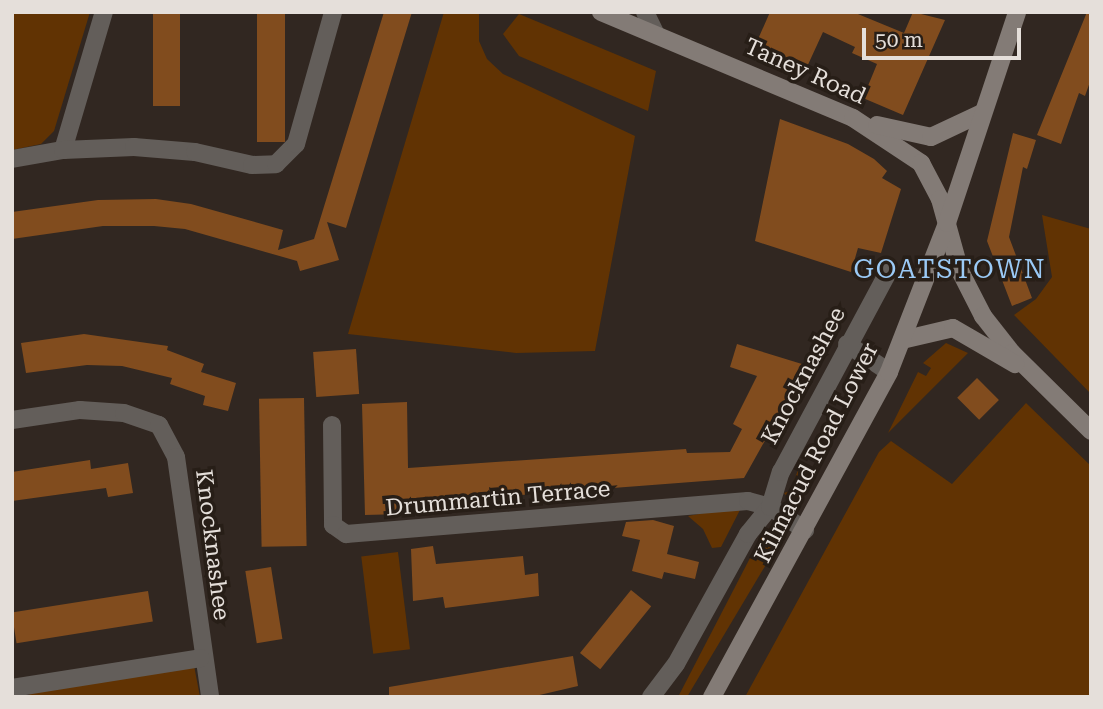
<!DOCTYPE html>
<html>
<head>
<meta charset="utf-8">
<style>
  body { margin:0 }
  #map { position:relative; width:1103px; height:709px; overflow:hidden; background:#312721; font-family:"Roboto Serif",serif }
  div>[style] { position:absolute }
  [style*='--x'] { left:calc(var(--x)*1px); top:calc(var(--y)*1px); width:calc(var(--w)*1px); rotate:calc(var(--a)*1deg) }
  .green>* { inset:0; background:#613303; transform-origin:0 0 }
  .building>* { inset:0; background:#814c1e; transform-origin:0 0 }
  .minor>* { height:18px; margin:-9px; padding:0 9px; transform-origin:9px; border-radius:9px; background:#635e5a }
  .secondary>* { height:18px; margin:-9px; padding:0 9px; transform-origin:9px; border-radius:9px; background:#837b76 }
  span { translate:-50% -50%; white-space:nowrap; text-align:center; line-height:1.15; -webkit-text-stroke:7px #271e17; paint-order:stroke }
  .street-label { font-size:23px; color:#e5dfda }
  .quarter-label { font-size:26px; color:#9bcaf6; letter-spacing:2px }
  .frame { position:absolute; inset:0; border:14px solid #e5dfda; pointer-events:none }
  .scale { position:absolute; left:862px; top:28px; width:159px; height:32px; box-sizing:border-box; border:4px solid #e5dfda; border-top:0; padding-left:9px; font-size:21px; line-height:24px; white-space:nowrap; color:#e5dfda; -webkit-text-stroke:5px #271e17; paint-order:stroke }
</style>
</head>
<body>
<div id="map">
  <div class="green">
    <i style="clip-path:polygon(12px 12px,90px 12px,54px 131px,41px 144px,12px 150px)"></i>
    <i style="clip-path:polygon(444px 12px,479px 12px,479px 41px,487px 59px,503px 74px,635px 136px,595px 351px,516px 353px,348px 334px)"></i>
    <i style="clip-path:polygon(519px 14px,656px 71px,648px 111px,519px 56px,503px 34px)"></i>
    <i style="clip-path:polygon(1042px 215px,1091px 229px,1091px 394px,1014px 315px,1036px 299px,1052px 277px)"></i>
    <i style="clip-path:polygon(946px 343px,968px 353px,888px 433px,918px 372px,926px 376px,931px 368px,923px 363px)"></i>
    <i style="clip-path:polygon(1026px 403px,1091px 466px,1091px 697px,745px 697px,879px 452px,891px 441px,952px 484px)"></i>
    <i style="clip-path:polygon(800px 465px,813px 472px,799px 503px,793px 503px,784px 493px,790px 491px)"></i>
    <i style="clip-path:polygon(742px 506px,721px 547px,712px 548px,703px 529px,688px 516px)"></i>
    <i style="clip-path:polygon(775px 526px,783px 536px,687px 697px,678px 697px,764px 531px)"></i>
    <i style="left:398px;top:552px;width:98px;height:37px;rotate:83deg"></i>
    <i style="clip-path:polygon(193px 660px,200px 697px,30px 697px,29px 692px)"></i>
  </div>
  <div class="building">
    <i style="left:153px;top:12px;width:27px;height:94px"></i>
    <i style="left:257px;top:12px;width:28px;height:130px"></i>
    <i style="clip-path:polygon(384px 12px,412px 12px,346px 228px,327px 222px,339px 260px,300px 271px,297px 261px,185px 229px,154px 226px,103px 226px,12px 239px,12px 212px,98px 200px,156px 199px,191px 204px,283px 230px,278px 250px,314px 239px)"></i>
    <i style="clip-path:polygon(770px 12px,853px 12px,904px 33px,913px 12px,945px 20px,903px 115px,863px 98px,877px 64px,852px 53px,855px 47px,823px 32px,806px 69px,755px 46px)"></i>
    <i style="clip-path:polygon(1087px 12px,1091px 12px,1091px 79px,1085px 96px,1079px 93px,1061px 144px,1037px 135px)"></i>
    <i style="clip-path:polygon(780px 119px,848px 144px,874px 159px,887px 171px,882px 178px,901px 189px,881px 253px,858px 248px,851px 272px,755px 241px)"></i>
    <i style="clip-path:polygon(1013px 133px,1036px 140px,1027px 169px,1023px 167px,1009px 237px,1032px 298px,1012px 306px,987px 241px)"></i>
    <i style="clip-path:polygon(84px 334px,168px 346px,167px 350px,204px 364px,201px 372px,236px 383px,228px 411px,203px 405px,205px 396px,170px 384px,172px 378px,122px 366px,87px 365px,26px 373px,21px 343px)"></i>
    <i style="clip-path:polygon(737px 344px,802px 364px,795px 387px,744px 478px,401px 504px,402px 514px,365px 515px,362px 404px,407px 402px,408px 468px,686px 449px,687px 453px,730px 452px,742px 429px,733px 424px,757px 376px,730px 367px)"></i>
    <i style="left:356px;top:349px;width:45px;height:43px;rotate:86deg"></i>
    <i style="left:977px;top:378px;width:31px;height:28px;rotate:45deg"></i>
    <i style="left:304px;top:398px;width:148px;height:45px;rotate:89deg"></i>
    <i style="clip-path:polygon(90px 460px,91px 469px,128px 463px,133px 493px,108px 497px,106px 488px,12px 501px,12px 472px)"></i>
    <i style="clip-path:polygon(653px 520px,674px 526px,667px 554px,699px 562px,695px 579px,664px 572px,662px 579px,632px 571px,640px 540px,622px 536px,626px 522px)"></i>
    <i style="clip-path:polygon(433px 546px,436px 564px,523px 556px,525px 575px,538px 573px,539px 596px,445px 608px,443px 597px,413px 601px,411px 549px)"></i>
    <i style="left:271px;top:567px;width:73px;height:26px;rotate:81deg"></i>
    <i style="left:631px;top:590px;width:26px;height:81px;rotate:39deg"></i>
    <i style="left:148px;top:591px;width:31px;height:138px;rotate:81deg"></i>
    <i style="clip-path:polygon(573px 656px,578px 686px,531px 697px,389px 697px,389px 687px)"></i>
  </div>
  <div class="minor">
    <i style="--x:645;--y:12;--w:25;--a:64"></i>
    <i style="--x:63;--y:150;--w:144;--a:-73.5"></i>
    <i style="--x:12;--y:159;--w:52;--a:-10"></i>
    <i style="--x:63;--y:150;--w:71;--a:-2.4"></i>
    <i style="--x:134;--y:147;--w:61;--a:4.7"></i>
    <i style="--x:195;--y:152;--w:58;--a:12.8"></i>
    <i style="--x:252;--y:165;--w:24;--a:-2"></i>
    <i style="--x:276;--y:164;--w:28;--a:-45"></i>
    <i style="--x:296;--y:144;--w:137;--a:-74.3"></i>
    <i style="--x:847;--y:344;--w:50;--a:33.7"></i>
    <i style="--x:12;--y:420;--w:69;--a:-8.4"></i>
    <i style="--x:80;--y:410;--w:44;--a:3.9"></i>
    <i style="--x:124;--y:413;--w:37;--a:19"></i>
    <i style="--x:159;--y:425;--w:36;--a:62"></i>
    <i style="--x:176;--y:457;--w:242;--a:81.9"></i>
    <i style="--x:332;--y:425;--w:100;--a:89.4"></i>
    <i style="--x:333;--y:525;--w:16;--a:35"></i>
    <i style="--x:346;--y:534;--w:403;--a:-4.7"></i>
    <i style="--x:748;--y:501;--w:23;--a:15"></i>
    <i style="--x:770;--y:507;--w:42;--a:33.3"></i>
    <i style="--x:12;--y:688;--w:191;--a:-9"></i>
    <i style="--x:651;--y:697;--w:41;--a:-52.9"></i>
    <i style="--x:676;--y:664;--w:149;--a:-61"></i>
    <i style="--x:748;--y:534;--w:35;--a:-51"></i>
    <i style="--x:770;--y:507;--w:37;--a:-73"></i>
    <i style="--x:781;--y:472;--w:228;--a:-61.8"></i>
  </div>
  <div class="secondary">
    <i style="--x:601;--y:12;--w:273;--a:22.8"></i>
    <i style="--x:853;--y:118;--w:82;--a:33.5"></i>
    <i style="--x:921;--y:163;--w:41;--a:62.2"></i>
    <i style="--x:940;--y:199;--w:75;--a:74.5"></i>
    <i style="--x:960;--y:271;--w:51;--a:62.9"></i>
    <i style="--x:983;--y:316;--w:47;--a:51.9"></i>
    <i style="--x:1012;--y:353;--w:111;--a:44.6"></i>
    <i style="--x:877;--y:125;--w:55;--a:12.5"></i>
    <i style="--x:931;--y:137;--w:56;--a:-25.2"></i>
    <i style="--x:902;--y:340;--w:52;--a:-13.2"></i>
    <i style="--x:953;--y:328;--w:72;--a:30.1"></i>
    <i style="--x:712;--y:697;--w:370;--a:-61.4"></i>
    <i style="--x:889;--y:372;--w:160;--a:-68.7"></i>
    <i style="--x:947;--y:223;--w:222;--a:-71.6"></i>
  </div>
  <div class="street-label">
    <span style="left:805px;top:72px;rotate:24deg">Taney Road</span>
    <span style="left:804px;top:376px;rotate:-62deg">Knocknashee</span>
    <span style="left:817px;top:453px;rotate:-63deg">Kilmacud Road Lower</span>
    <span style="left:498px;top:499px;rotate:-5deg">Drummartin Terrace</span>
    <span style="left:212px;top:545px;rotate:83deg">Knocknashee</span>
  </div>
  <div class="quarter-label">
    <span style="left:950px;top:270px">GOATSTOWN</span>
  </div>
  <div class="frame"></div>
  <div class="scale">50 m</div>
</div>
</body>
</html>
